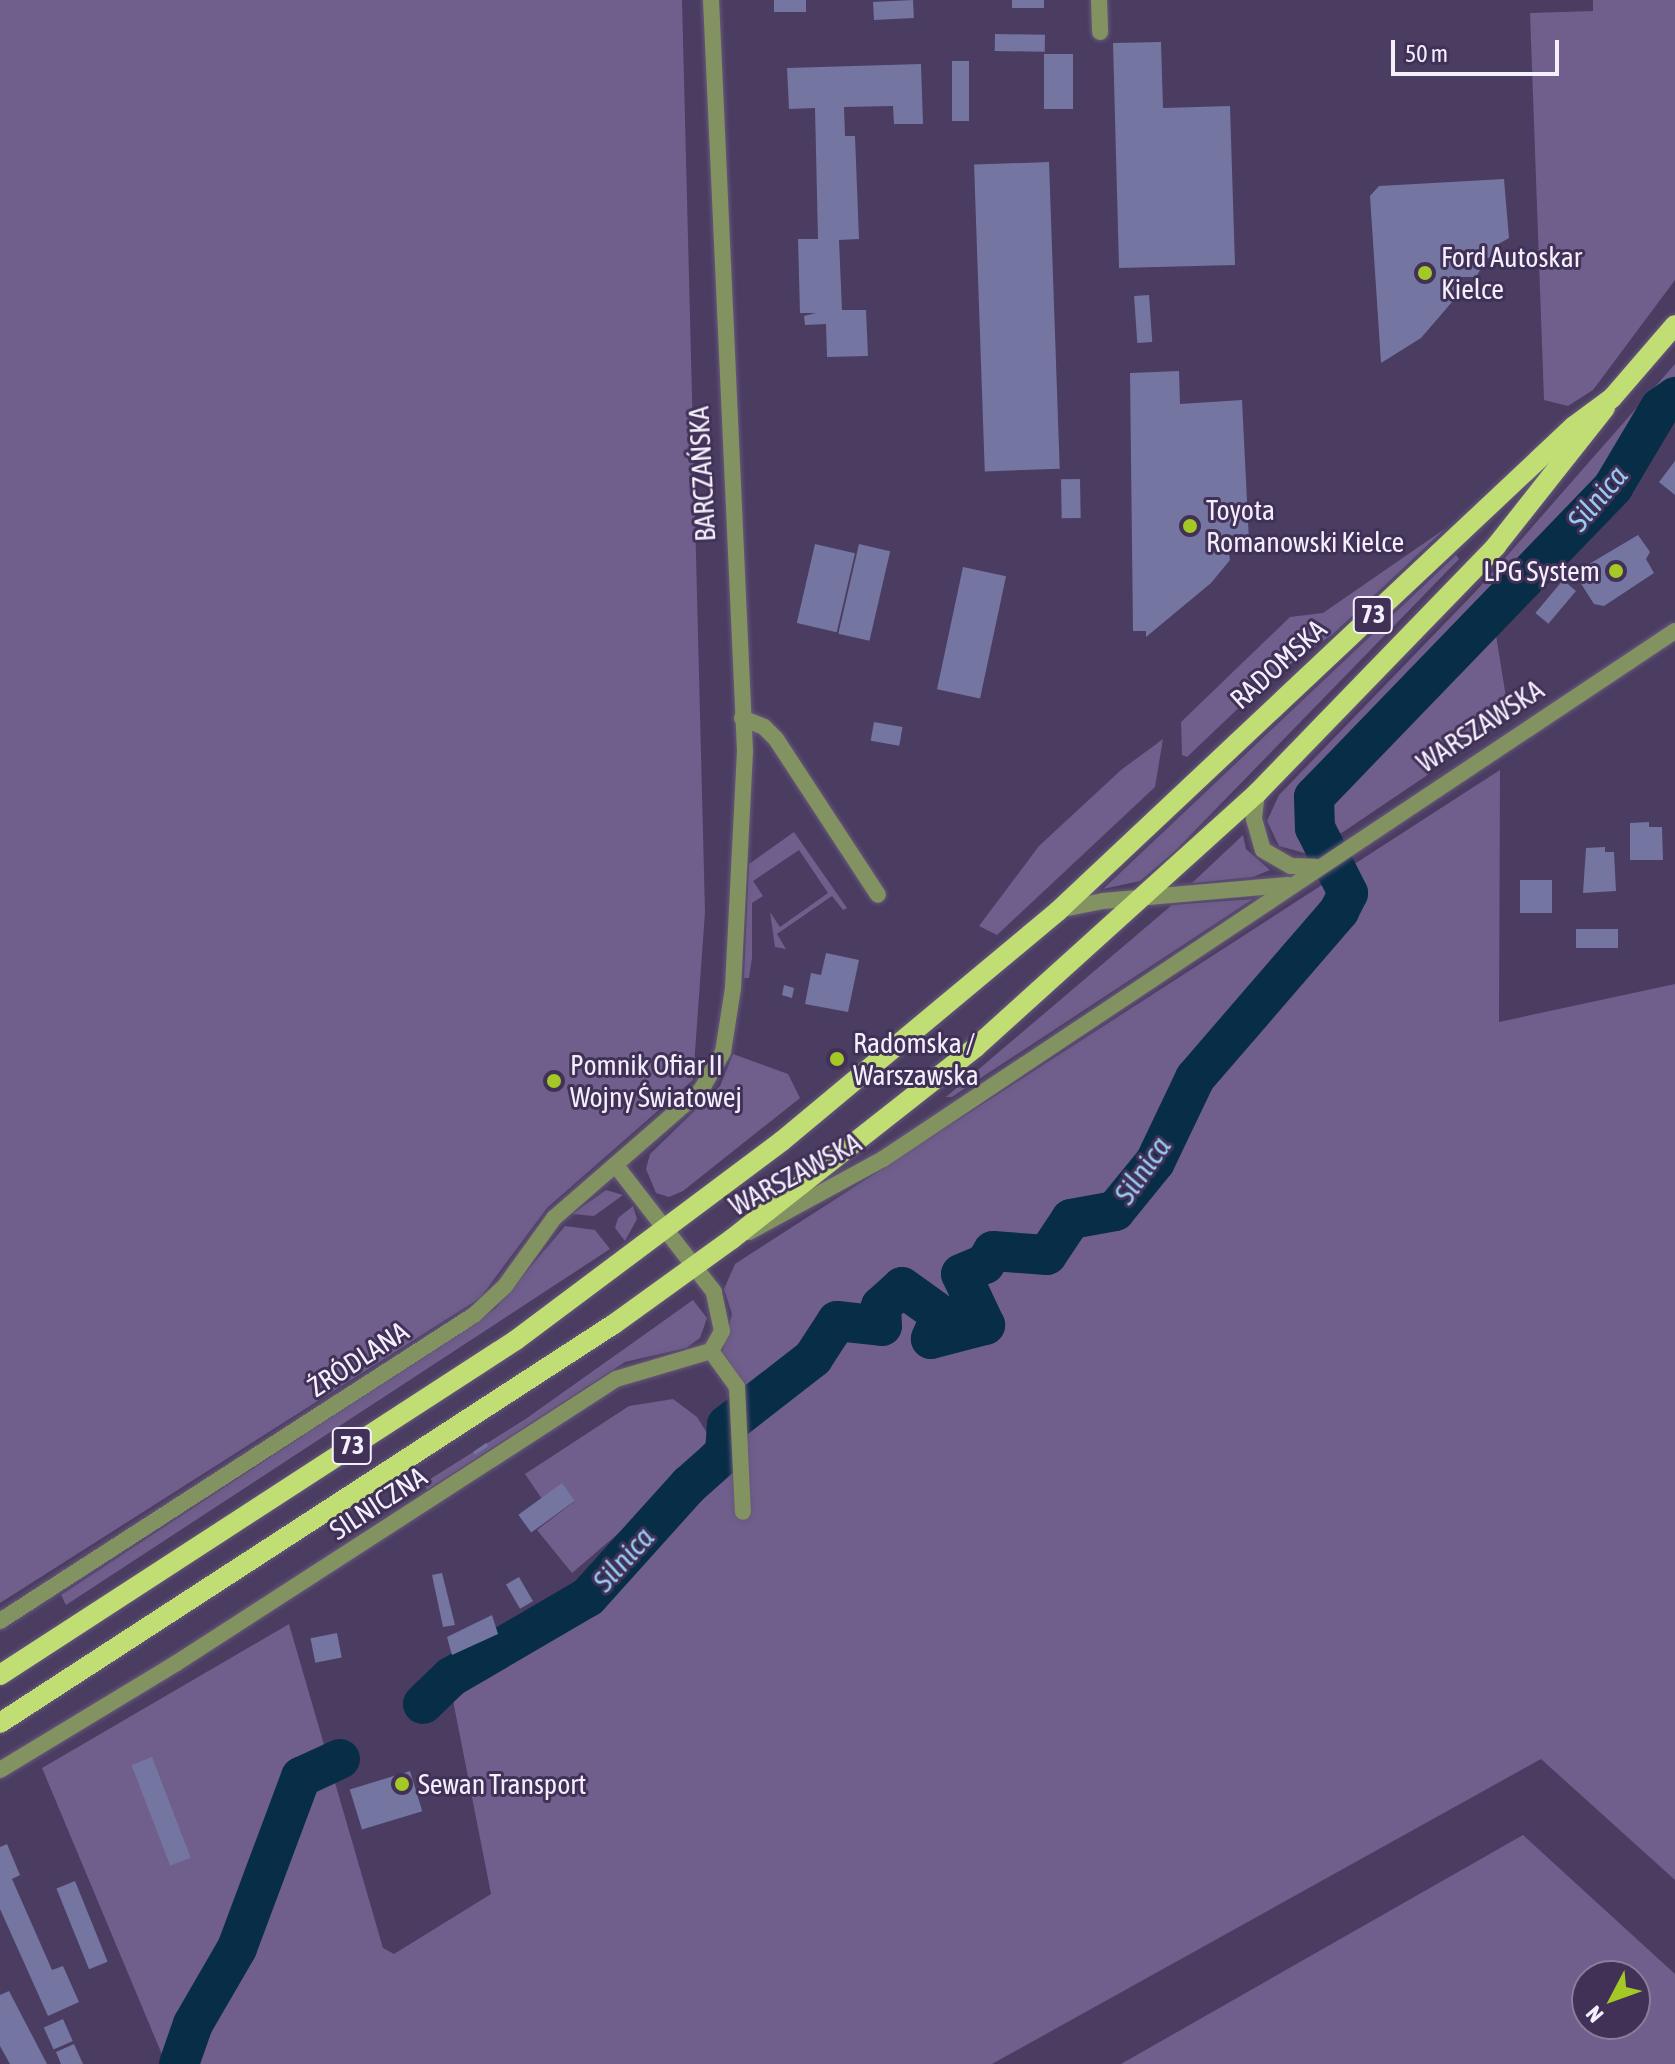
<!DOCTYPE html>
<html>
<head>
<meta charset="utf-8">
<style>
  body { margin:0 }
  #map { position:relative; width:1675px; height:2064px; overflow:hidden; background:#4b3c62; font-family:"Asap Condensed",sans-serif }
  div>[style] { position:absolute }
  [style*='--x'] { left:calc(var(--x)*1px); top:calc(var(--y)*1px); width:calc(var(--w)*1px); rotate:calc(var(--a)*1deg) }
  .green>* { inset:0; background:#705e8c }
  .river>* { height:40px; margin:-20px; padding:0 20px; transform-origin:20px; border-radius:20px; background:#082e47 }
  .building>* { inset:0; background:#7475a1; transform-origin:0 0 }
  .roads { filter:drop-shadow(0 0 2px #66597b) drop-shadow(0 0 2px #66597b) }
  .minor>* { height:16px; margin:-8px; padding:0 8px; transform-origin:8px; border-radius:8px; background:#839261 }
  .tertiary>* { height:16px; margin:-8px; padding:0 8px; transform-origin:8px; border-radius:8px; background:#839261 }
  .primary>* { height:20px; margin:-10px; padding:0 10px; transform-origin:10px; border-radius:10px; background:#c0de74 }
  .dots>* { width:22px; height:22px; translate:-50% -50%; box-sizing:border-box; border:4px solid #413157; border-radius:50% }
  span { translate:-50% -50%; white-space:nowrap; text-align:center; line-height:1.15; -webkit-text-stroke:6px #413157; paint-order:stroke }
  .shield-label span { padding:2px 6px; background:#413157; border:2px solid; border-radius:6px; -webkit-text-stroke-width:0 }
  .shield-label { font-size:26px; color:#f4effd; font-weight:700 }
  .poi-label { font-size:28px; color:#f4effd }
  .left { translate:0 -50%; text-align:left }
  .right { translate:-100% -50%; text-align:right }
  .street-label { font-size:28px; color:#f4effd }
  .water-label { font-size:30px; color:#96caf2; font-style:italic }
  .north { position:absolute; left:1571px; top:1960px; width:80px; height:80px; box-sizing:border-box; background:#413157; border:2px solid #897d99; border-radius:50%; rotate:229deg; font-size:22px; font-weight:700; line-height:32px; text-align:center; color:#f4effd }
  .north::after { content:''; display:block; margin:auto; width:28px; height:36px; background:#a4c825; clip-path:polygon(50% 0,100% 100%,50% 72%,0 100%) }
  .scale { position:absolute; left:1391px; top:40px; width:168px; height:36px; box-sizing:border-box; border:4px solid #f4effd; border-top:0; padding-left:10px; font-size:24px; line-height:28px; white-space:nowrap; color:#f4effd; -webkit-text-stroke:6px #413157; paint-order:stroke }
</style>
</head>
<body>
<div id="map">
  <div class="green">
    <i style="clip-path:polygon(0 0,682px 0,705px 912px,693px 1080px,547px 1208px,480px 1298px,0 1603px)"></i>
    <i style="clip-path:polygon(1593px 0,1675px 0,1675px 280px,1593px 390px,1568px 406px,1544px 400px,1530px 13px,1593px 11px)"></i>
    <i style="clip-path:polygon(1675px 364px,1675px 413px,1645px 449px,1618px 496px,1495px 629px,1509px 716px,1471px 735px,1426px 776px,1343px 832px,1304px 853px,1279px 846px,1267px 821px,1279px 795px,1476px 591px)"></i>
    <i style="clip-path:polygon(1446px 528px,1333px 634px,1268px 680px,1187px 757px,1182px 755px,1181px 722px,1290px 617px,1323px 613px)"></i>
    <i style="clip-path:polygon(1456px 555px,1459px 559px,1175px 851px,1140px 881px,1103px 889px)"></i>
    <i style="clip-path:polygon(1163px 739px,1155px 787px,997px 935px,979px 926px,1039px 846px,1121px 770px)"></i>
    <i style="clip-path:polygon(1500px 770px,1499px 1022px,1675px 984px,1675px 1880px,1541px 1759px,992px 2064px,166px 2064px,42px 1768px,289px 1624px,383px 1948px,394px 1954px,491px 1894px,448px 1675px,524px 1626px,583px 1579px,720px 1437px,738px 1432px,721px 1358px,732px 1314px,724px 1289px,735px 1264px)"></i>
    <i style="clip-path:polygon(794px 832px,847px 908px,843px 910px,832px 896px,777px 934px,786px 949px,775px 947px,770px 912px,780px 927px,828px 893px,799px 850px,753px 881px,763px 896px,752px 903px,752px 958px,749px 978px,744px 978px,749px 864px)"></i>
    <i style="clip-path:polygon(1243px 835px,1246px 849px,1270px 870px,1253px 877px,1192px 883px)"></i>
    <i style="clip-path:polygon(1253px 899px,952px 1097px,946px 1097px,1172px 905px)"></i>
    <i style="clip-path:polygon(733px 1054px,788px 1074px,800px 1098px,683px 1191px,669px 1197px,656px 1193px,646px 1169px,650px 1154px,720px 1086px)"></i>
    <i style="clip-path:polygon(606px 1190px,623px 1195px,594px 1216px,572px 1214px)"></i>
    <i style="clip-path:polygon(633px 1206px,637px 1219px,625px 1241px,615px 1228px,618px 1218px)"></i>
    <i style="clip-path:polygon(565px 1226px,595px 1230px,610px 1249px,66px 1605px,61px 1595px,495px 1309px)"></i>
    <i style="clip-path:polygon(693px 1300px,707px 1318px,700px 1338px,686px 1348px,625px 1362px,427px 1490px,424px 1483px,527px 1418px)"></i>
    <i style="clip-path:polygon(673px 1399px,697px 1417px,710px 1438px,627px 1526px,572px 1573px,537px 1530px,575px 1501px,562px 1484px,542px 1499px,525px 1474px,629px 1406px)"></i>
    <i style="clip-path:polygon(evenodd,1523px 1835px,1675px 1974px,1675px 2064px,1121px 2064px,1523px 1835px,1635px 1976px,1635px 2024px,1587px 2024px,1587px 1976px,1635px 1976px)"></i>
  </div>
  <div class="river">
    <i style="--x:423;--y:1704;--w:39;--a:-44"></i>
    <i style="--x:451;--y:1677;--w:159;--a:-30.3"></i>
    <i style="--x:588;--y:1597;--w:151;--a:-48"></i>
    <i style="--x:689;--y:1485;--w:48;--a:-41.6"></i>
    <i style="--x:725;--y:1453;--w:28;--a:-86"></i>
    <i style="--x:727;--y:1425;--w:109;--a:-37.9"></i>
    <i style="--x:813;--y:1358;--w:44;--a:-57"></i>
    <i style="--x:837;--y:1321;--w:45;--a:6.3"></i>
    <i style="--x:882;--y:1326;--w:20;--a:-93"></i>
    <i style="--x:881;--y:1306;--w:28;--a:-42"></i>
    <i style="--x:902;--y:1287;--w:48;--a:35.7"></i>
    <i style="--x:941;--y:1315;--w:26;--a:113"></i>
    <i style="--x:931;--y:1339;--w:56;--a:-14.5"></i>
    <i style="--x:985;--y:1325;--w:56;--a:-115.2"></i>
    <i style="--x:961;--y:1274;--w:26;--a:-23"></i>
    <i style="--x:985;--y:1264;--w:15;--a:-58"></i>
    <i style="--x:993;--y:1251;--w:54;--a:4.2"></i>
    <i style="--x:1047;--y:1255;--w:43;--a:-56.3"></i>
    <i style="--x:1071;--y:1219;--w:45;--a:-10.3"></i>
    <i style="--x:1115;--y:1211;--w:63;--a:-50.8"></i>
    <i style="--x:1155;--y:1162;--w:93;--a:-64.5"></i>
    <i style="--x:1195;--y:1078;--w:221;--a:-49.2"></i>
    <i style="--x:1339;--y:911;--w:20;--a:-63"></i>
    <i style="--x:1348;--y:893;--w:73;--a:-116.9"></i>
    <i style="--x:1315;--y:828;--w:31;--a:-92"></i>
    <i style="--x:1314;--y:797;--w:431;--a:-46"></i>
    <i style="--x:1613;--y:487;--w:92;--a:-59.3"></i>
    <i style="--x:1660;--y:408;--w:19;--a:-36"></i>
    <i style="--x:179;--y:2064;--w:42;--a:-70.7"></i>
    <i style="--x:193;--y:2024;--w:88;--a:-59.9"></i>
    <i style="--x:237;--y:1948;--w:183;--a:-69.5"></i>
    <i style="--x:301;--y:1777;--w:43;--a:-24.8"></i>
  </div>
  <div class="building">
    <i style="left:774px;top:0;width:32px;height:12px"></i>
    <i style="left:913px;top:0;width:18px;height:40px;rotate:87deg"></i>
    <i style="left:1012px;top:0;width:32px;height:8px"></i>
    <i style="left:995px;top:34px;width:50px;height:17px;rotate:1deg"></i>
    <i style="clip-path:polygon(1161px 42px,1163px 108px,1230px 106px,1235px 265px,1119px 268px,1113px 43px)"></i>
    <i style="left:1044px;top:54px;width:29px;height:55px"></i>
    <i style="left:952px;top:61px;width:17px;height:60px"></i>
    <i style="clip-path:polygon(921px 64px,923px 124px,894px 124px,893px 106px,844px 107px,845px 136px,855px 136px,859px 239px,839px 240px,842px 310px,866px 310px,868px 356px,827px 357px,826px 324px,805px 325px,804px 316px,816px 313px,800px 313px,798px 239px,818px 239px,815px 108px,789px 109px,787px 68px)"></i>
    <i style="left:1049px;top:162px;width:307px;height:75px;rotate:88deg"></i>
    <i style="clip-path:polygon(1504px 179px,1509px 238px,1493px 247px,1494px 257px,1487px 258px,1476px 277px,1459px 277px,1452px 302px,1421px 338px,1381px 363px,1370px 196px,1379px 186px)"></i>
    <i style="left:1149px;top:295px;width:47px;height:15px;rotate:86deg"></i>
    <i style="clip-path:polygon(1179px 371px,1180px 404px,1242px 400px,1249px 541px,1227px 542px,1230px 560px,1211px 583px,1146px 637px,1146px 631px,1133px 631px,1130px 373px)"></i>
    <i style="clip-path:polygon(1675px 461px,1675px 495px,1659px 482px)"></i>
    <i style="left:1080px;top:479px;width:39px;height:19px;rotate:89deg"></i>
    <i style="clip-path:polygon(1638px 535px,1650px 552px,1646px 559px,1654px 573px,1604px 606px,1594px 604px,1578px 579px,1579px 570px)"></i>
    <i style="left:815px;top:544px;width:41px;height:81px;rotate:13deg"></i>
    <i style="left:859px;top:544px;width:32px;height:92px;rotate:13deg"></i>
    <i style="left:963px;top:567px;width:44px;height:125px;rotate:12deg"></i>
    <i style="left:1563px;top:580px;width:17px;height:43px;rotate:40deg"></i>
    <i style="left:874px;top:722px;width:29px;height:19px;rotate:10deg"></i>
    <i style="clip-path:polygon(1649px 822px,1649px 827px,1662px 827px,1663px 860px,1630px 860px,1630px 823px)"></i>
    <i style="clip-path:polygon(1605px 847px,1605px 852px,1614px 852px,1616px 891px,1583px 893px,1586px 848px)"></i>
    <i style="left:1520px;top:880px;width:32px;height:33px"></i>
    <i style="left:1618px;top:929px;width:19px;height:42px;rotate:90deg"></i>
    <i style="clip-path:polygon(826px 953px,859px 960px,848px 1012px,805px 1004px,811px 973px,821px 975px)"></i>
    <i style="clip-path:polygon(784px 985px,794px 988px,792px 998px,782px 995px)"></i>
    <i style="clip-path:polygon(486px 1443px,489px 1446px,475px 1455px,473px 1452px)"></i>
    <i style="left:562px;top:1483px;width:22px;height:54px;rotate:54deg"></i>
    <i style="clip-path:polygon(442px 1573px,455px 1625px,443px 1627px,432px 1575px)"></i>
    <i style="left:519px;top:1577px;width:28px;height:15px;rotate:60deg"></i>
    <i style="clip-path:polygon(492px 1615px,498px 1634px,452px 1655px,447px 1637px)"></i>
    <i style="left:337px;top:1633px;width:25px;height:27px;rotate:79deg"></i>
    <i style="left:152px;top:1757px;width:108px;height:22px;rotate:69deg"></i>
    <i style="left:410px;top:1771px;width:42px;height:63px;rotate:73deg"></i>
    <i style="clip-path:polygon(7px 1844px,20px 1875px,12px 1879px,52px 1970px,63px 1966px,79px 2002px,48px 2016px,0 1909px,0 1847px)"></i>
    <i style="left:75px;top:1881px;width:87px;height:20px;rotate:68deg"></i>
    <i style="clip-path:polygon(9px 1991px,47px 2064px,10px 2064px,0 2046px,0 1995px)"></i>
    <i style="left:63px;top:2019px;width:24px;height:21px;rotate:66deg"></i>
    <i style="clip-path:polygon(74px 2044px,83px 2064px,61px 2064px,56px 2052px)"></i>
  </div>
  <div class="roads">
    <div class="minor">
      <i style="--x:1099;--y:0;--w:32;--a:88"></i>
      <i style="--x:742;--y:718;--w:24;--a:22"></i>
      <i style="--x:764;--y:727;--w:17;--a:45"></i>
      <i style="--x:776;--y:739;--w:186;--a:56.8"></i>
      <i style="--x:711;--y:1351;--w:44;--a:54.2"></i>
      <i style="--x:737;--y:1387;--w:125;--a:87.3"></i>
      <i style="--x:0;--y:1621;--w:564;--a:-32.85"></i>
      <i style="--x:474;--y:1315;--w:42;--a:-43.1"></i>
      <i style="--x:505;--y:1286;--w:84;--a:-54.2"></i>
      <i style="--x:554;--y:1218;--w:195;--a:-41"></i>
      <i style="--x:701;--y:1090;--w:44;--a:-59.9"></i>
      <i style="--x:723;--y:1052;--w:65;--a:-81.1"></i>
      <i style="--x:733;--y:988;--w:237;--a:-87.1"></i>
      <i style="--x:745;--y:751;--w:752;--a:-92.59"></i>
      <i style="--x:0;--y:1770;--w:205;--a:-31.2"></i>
      <i style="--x:175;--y:1664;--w:525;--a:-32.87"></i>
      <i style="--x:616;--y:1379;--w:99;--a:-16.4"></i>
      <i style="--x:711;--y:1351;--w:23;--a:-61"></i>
      <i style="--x:722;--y:1331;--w:40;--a:-102"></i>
      <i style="--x:714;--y:1292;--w:158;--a:-127.8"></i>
    </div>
    <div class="tertiary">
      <i style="--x:1257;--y:793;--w:26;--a:97"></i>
      <i style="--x:1254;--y:819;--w:32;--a:74"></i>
      <i style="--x:1263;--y:850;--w:32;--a:30"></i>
      <i style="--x:1291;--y:866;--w:24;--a:2"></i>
      <i style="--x:1058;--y:910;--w:46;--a:-11.3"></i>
      <i style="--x:1103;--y:901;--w:185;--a:-5"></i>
      <i style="--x:749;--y:1232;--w:153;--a:-28.6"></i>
      <i style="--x:883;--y:1159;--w:952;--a:-33.69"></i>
    </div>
    <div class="primary">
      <i style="--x:0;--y:1675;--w:615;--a:-32.99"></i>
      <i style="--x:516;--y:1340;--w:332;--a:-36.8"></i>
      <i style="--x:782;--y:1141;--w:359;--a:-39.8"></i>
      <i style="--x:1058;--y:911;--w:708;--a:-43.23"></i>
      <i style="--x:1574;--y:426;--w:47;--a:-36.4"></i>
      <i style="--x:1612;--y:398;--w:96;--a:-49.2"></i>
      <i style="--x:0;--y:1723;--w:732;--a:-33.02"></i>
      <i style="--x:614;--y:1324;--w:145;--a:-35.8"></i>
      <i style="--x:732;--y:1239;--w:310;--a:-38.2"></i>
      <i style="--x:976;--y:1047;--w:379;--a:-42.1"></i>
      <i style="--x:1257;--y:793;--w:344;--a:-45.9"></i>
      <i style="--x:1496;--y:546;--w:176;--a:-51.7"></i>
    </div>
  </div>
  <div class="dots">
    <i style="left:1425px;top:273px;background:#a4c825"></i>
    <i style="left:1190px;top:526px;background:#a4c825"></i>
    <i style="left:1616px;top:571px;background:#a4c825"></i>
    <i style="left:837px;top:1059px;background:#a4c825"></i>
    <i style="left:554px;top:1081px;background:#a4c825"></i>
    <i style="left:402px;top:1784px;background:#a4c825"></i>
  </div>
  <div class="shield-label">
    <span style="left:1373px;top:615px">73</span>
    <span style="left:352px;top:1446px">73</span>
  </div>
  <div class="poi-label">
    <span class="left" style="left:1441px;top:273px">Ford Autoskar<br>Kielce</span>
    <span class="left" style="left:1206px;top:526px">Toyota<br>Romanowski Kielce</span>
    <span class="right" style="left:1600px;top:571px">LPG System</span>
    <span class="left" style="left:853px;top:1059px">Radomska /<br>Warszawska</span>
    <span class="left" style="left:570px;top:1081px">Pomnik Ofiar II<br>Wojny Światowej</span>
    <span class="left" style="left:418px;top:1784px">Sewan Transport</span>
  </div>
  <div class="street-label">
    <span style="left:702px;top:474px;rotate:-93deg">BARCZAŃSKA</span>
    <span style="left:1278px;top:664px;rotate:-42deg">RADOMSKA</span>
    <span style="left:1480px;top:726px;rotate:-33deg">WARSZAWSKA</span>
    <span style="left:795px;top:1174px;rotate:-28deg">WARSZAWSKA</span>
    <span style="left:358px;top:1359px;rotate:-33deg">ŹRÓDLANA</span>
    <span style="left:378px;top:1503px;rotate:-33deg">SILNICZNA</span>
  </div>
  <div class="water-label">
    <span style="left:1597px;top:498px;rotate:-50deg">Silnica</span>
    <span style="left:1142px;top:1170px;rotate:-55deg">Silnica</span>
    <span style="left:623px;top:1559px;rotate:-48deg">Silnica</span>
  </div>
  <div class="north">N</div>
  <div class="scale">50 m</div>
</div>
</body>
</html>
